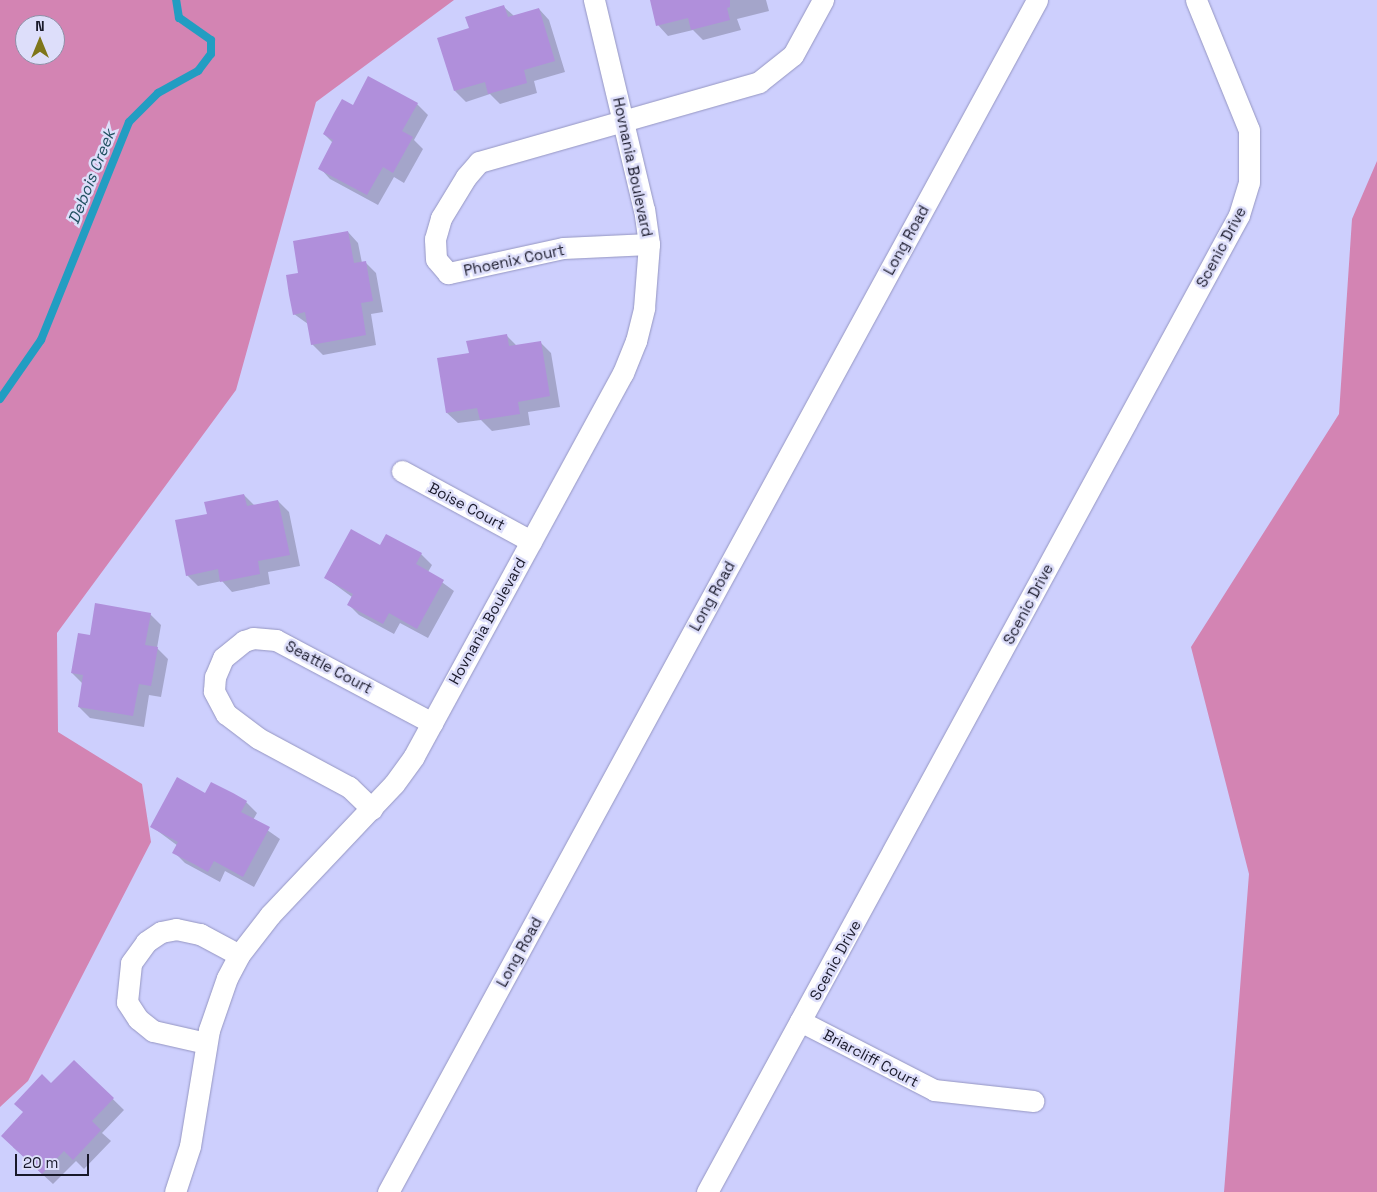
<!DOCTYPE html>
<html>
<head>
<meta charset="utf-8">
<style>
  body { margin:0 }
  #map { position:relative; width:1377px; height:1192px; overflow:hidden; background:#cdcffd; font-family:"Space Grotesk",sans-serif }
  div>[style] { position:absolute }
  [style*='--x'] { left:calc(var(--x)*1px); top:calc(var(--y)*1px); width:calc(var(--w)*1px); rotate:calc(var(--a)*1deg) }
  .forest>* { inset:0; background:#d384b3 }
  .shadow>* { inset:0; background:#0003 }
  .stream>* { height:8px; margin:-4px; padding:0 4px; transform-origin:4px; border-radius:4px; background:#229dc2 }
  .building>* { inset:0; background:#b08fdb }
  .roads { filter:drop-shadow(0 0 1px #9596c2) drop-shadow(0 0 1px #9596c2) }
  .minor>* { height:21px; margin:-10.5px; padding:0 10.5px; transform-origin:10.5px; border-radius:10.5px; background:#fff }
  span { translate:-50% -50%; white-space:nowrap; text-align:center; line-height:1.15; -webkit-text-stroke:5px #dddefa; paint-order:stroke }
  .street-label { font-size:15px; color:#19192a }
  .water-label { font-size:16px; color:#225161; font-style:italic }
  .north { position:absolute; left:15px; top:15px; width:50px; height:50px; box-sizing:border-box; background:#dddefa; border:1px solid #8f8fa7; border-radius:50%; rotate:0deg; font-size:14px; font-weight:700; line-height:20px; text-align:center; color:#19192a }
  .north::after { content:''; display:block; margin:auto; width:18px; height:22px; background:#7f761a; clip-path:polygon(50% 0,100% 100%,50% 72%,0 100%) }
  .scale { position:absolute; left:15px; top:1154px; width:74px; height:22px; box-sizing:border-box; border:2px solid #19192a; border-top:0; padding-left:6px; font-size:15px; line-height:18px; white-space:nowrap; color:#19192a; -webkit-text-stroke:4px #dddefa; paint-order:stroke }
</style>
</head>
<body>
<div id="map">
  <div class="forest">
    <i style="clip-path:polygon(evenodd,0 0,454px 0,316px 102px,236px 390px,57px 633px,58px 732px,142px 784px,151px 842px,28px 1081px,0 1107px,0 0,25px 25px,55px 25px,55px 55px,25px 55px,25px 25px)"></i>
    <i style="clip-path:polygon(1377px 161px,1377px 1192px,1224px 1192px,1249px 874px,1191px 647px,1339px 414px,1352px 219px)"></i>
  </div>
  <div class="shadow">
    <i style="clip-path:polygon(651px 0,766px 0,769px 11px,737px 19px,741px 30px,703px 40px,693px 30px,668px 36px,658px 25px)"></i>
    <i style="clip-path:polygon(504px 7px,514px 16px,539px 9px,549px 20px,565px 72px,534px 81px,537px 93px,500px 104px,490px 94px,466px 102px,455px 91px,470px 29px)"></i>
    <i style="clip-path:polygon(417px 104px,428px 115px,414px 140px,423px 149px,404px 183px,394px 177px,378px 205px,330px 179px,320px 168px,333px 143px,324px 134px,353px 106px)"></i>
    <i style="clip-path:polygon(348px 232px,358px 243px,362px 263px,365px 262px,376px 273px,383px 312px,371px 314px,376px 345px,323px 355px,312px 344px,308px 324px,294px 314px,300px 274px)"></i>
    <i style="clip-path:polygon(506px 335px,517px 346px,540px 342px,551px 353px,560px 407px,528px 412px,530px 425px,492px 431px,481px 420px,458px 423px,447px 413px,470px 354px)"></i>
    <i style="clip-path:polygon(244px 495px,255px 506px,278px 501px,289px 512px,300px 566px,268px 572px,270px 584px,232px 592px,222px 581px,198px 586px,187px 575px,208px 515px)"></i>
    <i style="clip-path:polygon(380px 546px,421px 554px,432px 565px,428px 572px,454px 591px,428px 638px,400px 623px,394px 634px,359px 615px,349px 605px,352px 597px,326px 578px)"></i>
    <i style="clip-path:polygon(150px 614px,161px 625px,157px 648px,168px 659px,161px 697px,149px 695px,144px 727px,90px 718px,79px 707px,83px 684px,72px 673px,91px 637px)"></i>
    <i style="clip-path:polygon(206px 794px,246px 802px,257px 813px,253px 820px,280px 839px,254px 887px,225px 871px,220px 882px,185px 863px,174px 852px,178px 846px,151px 826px)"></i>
    <i style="clip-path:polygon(74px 1061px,124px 1110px,102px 1133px,111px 1141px,84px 1169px,76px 1161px,53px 1184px,13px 1147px,51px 1085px)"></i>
  </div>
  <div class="stream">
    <i style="--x:0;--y:399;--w:72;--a:-55.2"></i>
    <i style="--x:41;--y:340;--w:235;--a:-68"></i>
    <i style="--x:129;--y:122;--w:41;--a:-45"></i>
    <i style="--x:158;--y:93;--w:46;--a:-28.8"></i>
    <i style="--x:198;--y:71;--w:21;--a:-53"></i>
    <i style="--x:211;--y:54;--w:14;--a:-90"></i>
    <i style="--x:211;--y:40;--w:39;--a:-145"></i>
    <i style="--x:179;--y:18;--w:18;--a:-99"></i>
  </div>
  <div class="building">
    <i style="clip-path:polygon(650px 0,730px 0,730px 7px,727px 8px,730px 20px,691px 30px,688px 18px,656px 26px)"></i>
    <i style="clip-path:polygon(504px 5px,508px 17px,539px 8px,555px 61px,524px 70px,527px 83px,488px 94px,485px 82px,454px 91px,437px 38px,469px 28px,465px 17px)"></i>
    <i style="clip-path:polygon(368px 76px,418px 103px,402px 131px,413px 137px,393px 173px,383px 167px,367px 195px,318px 169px,333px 140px,323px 134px,334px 113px,342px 99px,353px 105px)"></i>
    <i style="clip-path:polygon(348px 231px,354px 263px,366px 261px,370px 285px,373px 301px,361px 303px,366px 335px,311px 345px,305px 312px,293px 315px,289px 295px,286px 275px,298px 273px,293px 241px)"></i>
    <i style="clip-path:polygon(507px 334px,509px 346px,541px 341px,550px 396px,518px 402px,520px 414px,480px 420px,477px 408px,446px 413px,437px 358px,469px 353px,466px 341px)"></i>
    <i style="clip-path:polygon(244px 494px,247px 506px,278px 500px,290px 555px,258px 561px,260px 574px,220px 582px,218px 569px,186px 576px,175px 520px,207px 514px,204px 502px)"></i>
    <i style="clip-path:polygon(351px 529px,380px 545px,386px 534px,422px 553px,416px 564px,444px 580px,417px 629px,389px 613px,383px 624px,347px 605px,353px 594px,324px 578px)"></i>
    <i style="clip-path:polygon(95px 603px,151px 613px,145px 645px,158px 647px,151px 686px,139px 684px,133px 716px,78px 707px,83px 675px,71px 673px,78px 633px,90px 635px)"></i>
    <i style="clip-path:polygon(177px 777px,205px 793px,211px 782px,233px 793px,247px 801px,241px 812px,270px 827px,243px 877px,214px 861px,208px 872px,194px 864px,172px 853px,178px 842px,150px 827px)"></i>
    <i style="clip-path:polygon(74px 1060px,114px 1098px,92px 1121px,101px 1130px,90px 1142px,73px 1160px,64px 1151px,42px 1174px,1px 1136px,23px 1112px,14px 1104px,42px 1074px,51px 1083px)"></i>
  </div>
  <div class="roads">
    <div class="minor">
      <i style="--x:649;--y:244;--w:86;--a:177.3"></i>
      <i style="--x:563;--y:248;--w:118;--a:167.7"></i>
      <i style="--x:448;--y:273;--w:18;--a:-131"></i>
      <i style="--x:436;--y:259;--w:20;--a:-93"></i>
      <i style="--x:435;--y:239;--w:22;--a:-74"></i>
      <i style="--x:441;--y:218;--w:48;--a:-58.6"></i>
      <i style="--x:466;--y:177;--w:20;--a:-49"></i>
      <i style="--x:479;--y:162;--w:291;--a:-15.9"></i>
      <i style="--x:759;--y:82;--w:43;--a:-38.5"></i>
      <i style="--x:793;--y:55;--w:63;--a:-61.4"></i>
      <i style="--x:402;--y:471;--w:147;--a:28.5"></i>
      <i style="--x:372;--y:809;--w:32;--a:-136"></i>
      <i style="--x:349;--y:787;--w:103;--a:-151.7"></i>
      <i style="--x:258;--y:738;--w:40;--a:-143"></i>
      <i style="--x:226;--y:714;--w:26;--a:-118"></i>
      <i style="--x:214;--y:691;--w:14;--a:-86"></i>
      <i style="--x:215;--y:677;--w:21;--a:-67"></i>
      <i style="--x:223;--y:658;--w:27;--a:-39"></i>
      <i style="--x:244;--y:641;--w:9;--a:-18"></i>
      <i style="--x:253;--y:638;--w:23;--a:5"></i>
      <i style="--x:276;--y:640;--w:177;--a:28"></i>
      <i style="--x:800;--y:1021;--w:151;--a:27.2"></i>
      <i style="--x:934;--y:1090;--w:100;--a:6.3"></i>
      <i style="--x:206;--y:1043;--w:54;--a:-167.2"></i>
      <i style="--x:153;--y:1031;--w:19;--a:-141"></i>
      <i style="--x:138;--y:1019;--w:20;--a:-123"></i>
      <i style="--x:127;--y:1002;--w:39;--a:-84"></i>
      <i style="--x:131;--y:963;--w:26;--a:-54"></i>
      <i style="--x:146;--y:942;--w:18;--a:-34"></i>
      <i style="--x:161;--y:932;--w:15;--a:-11"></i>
      <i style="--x:176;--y:929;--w:25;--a:12"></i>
      <i style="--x:200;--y:934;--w:44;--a:28.3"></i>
      <i style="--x:175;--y:1192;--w:48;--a:-71.9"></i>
      <i style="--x:190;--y:1146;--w:118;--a:-80.7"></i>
      <i style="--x:209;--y:1030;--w:55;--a:-70.9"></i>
      <i style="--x:227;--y:978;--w:26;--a:-62"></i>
      <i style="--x:239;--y:955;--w:51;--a:-52.2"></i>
      <i style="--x:270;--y:915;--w:180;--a:-46.6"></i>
      <i style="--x:394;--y:784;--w:34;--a:-54"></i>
      <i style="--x:414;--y:756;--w:436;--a:-61.4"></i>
      <i style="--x:623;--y:373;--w:35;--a:-68"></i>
      <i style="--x:636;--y:341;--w:34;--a:-76"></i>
      <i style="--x:644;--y:308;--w:64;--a:-85.5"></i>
      <i style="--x:649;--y:244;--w:34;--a:-98"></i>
      <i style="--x:644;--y:210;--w:216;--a:-103.4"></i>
      <i style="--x:388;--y:1192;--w:1357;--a:-61.43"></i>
      <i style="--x:707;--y:1192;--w:1112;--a:-61.43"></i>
      <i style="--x:1239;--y:215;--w:34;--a:-73"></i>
      <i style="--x:1249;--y:182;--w:52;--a:-90"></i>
      <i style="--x:1249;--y:130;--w:140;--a:-112.2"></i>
    </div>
  </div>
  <div class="street-label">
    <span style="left:633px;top:167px;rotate:78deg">Hovnania Boulevard</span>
    <span style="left:906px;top:240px;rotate:-61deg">Long Road</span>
    <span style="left:1221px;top:247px;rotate:-62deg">Scenic Drive</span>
    <span style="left:514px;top:260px;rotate:-12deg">Phoenix Court</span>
    <span style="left:467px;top:506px;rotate:28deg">Boise Court</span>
    <span style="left:712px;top:596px;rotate:-61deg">Long Road</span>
    <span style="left:1028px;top:604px;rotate:-62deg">Scenic Drive</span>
    <span style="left:487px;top:621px;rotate:-61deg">Hovnania Boulevard</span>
    <span style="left:329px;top:667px;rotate:28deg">Seattle Court</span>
    <span style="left:519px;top:952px;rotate:-61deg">Long Road</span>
    <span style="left:835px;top:960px;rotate:-61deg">Scenic Drive</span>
    <span style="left:871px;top:1058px;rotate:28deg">Briarcliff Court</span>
  </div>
  <div class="water-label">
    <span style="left:92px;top:177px;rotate:-68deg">Debois Creek</span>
  </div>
  <div class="north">N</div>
  <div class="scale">20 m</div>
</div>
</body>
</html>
